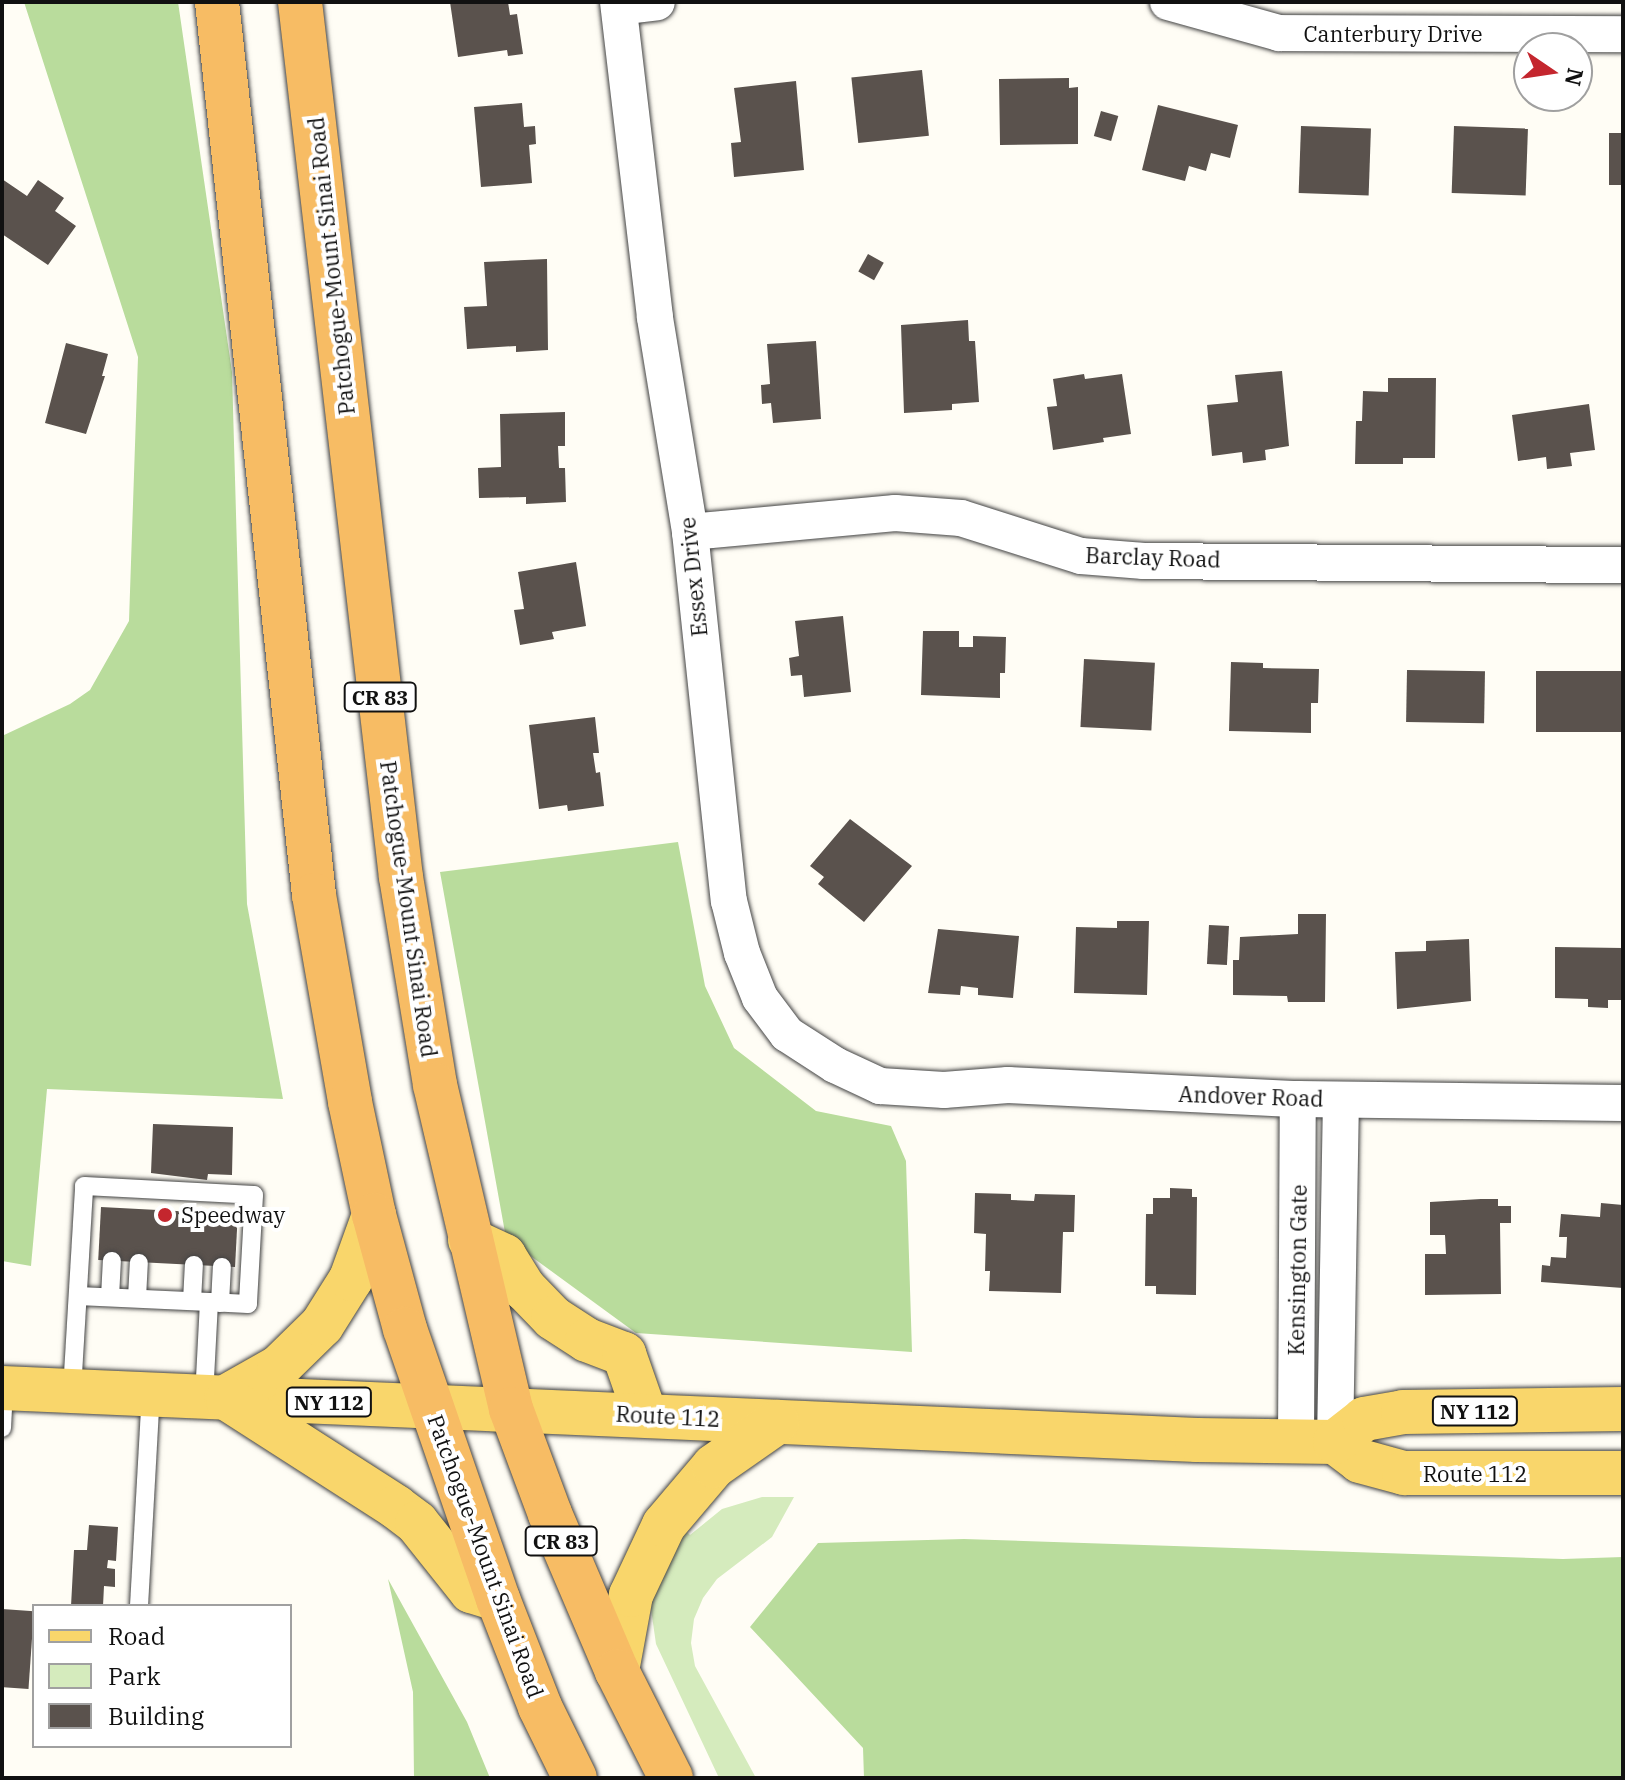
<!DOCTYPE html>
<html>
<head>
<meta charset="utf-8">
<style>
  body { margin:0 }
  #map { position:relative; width:1625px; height:1780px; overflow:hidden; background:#fffdf5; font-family:"IBM Plex Serif",serif }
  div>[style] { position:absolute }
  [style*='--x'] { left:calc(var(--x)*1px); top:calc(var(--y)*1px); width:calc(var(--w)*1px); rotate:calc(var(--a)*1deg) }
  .green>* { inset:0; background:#d5ebbd }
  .forest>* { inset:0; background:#b9dc9c }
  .building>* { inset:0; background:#5a524d; transform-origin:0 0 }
  .roads { filter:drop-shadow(0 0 2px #444) drop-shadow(0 0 2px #444) }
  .service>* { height:18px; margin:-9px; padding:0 9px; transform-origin:9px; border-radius:9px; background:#fff }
  .minor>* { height:36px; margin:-18px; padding:0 18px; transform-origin:18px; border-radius:18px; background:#fff }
  .primary>* { height:44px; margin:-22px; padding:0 22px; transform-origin:22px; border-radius:22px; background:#f9d66b }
  .trunk>* { height:44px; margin:-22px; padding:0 22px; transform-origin:22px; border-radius:22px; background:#f7bc64 }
  .dots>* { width:22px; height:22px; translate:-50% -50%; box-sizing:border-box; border:4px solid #fff; border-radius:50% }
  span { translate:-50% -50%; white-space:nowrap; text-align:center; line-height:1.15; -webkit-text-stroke:8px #fff; paint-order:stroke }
  .shield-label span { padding:2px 6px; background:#fff; border:2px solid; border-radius:6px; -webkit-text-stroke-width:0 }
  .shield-label { font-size:20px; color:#111; font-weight:700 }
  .street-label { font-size:22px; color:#111 }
  .poi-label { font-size:22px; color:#111 }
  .left { translate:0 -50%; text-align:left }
  .frame { position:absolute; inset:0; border:4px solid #111; pointer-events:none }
  .legend { position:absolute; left:32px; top:1604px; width:260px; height:144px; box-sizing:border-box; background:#fff; border:2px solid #a0a0a0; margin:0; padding:10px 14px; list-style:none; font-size:24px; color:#111 }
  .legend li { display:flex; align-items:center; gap:16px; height:40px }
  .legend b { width:40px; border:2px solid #a0a0a0 }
  .north { position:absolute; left:1513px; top:32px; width:80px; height:80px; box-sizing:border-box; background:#fff; border:2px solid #a0a0a0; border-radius:50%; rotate:103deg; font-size:22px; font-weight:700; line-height:32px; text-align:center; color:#111 }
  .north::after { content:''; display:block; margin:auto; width:28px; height:36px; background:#c4262e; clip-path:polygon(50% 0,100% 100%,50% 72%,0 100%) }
</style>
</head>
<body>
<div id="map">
  <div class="green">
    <i style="clip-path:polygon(762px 1497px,794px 1497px,772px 1537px,717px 1579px,703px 1598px,694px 1619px,691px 1643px,695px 1666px,756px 1778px,719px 1778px,656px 1644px,650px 1602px,680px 1525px,690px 1535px,722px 1509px)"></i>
  </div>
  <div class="forest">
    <i style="clip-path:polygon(24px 2px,178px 2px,232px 372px,247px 904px,283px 1099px,47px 1089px,31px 1266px,2px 1261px,2px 736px,70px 704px,90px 690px,129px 621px,138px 357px)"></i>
    <i style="clip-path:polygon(678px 842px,705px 986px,734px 1048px,816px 1111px,891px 1126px,906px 1161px,912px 1352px,636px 1333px,506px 1238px,440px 872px)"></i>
    <i style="clip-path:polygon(964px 1539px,1563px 1559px,1623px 1557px,1623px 1778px,864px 1778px,863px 1748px,750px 1627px,818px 1543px)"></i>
    <i style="clip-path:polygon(388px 1579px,467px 1722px,490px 1778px,414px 1778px,413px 1692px)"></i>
  </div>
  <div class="building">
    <i style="clip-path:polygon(450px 2px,508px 2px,510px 15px,517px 14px,523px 54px,508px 56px,507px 50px,458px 57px)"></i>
    <i style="left:922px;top:70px;width:66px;height:71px;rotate:84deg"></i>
    <i style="clip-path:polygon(1069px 78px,1069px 88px,1078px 87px,1078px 144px,1000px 145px,999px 79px)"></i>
    <i style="clip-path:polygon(796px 81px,804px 170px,734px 177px,731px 143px,741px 142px,734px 88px)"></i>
    <i style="clip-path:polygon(522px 103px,524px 127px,535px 126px,536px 144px,529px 145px,532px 183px,481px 187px,474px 107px)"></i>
    <i style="clip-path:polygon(1158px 105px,1238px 125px,1230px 158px,1211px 153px,1206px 171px,1189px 166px,1185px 181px,1142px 170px)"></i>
    <i style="left:1101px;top:111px;width:18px;height:26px;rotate:16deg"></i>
    <i style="left:1301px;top:126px;width:70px;height:67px;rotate:2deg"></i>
    <i style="left:1454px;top:126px;width:74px;height:67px;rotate:2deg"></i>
    <i style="left:1609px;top:133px;width:14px;height:52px"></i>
    <i style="clip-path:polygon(2px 179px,27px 196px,38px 180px,64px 198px,55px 211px,76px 226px,48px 265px,2px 234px)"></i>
    <i style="left:868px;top:254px;width:18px;height:20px;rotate:29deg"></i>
    <i style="clip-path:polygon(547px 259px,548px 350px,516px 352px,516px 346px,467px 349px,464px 307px,487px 306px,484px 262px)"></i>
    <i style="clip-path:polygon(968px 320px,969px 341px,975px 341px,979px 402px,952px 404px,952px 410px,904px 413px,901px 325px)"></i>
    <i style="clip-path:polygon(816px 341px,821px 419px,773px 423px,771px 403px,762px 404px,761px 385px,770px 384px,767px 344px)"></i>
    <i style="clip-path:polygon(66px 343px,108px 354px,102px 376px,105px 376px,86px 434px,45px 423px)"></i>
    <i style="clip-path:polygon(1282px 371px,1289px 446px,1265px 450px,1266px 460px,1243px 463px,1242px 452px,1212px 456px,1207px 405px,1238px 402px,1235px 375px)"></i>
    <i style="clip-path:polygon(1084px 374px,1085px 379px,1122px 374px,1131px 434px,1103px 438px,1104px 442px,1053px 450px,1047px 407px,1057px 406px,1053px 379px)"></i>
    <i style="clip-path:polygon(1388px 378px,1436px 378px,1435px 458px,1403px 458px,1403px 464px,1355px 464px,1356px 421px,1362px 421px,1363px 391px,1388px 392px)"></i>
    <i style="clip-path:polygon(1589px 404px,1595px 450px,1570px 453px,1572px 466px,1547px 469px,1546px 457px,1518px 461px,1512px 415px)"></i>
    <i style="clip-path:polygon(565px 412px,565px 446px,558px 446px,559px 468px,565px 468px,566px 502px,526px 504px,526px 497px,479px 498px,478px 468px,501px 467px,500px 414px)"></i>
    <i style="clip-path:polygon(576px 562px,586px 626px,552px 632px,554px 639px,520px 645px,514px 610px,524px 609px,518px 572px)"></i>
    <i style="clip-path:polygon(843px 616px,851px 692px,804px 697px,802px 675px,791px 676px,789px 658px,799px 656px,795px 621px)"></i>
    <i style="clip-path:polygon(923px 631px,959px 631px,959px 647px,973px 647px,973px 636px,1006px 637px,1005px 673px,1000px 673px,1000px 698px,921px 695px)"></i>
    <i style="left:1084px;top:659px;width:71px;height:68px;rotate:3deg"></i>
    <i style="clip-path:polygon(1231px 662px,1263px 663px,1263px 668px,1319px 669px,1318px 703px,1311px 703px,1311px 733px,1229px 731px)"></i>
    <i style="left:1407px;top:670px;width:78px;height:52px;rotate:1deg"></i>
    <i style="left:1536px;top:671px;width:87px;height:61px"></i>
    <i style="clip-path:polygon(595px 717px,599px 753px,593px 753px,596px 773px,600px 772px,604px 806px,568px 811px,567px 805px,539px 809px,529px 725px)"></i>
    <i style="clip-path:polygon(850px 819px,912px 866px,864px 922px,818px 884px,824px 877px,810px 866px)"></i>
    <i style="clip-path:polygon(1298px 914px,1326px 914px,1325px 1002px,1288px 1002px,1287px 996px,1233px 995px,1233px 960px,1239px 960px,1240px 937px,1298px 934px)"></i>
    <i style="clip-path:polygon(1117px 921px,1149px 921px,1147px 995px,1074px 993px,1076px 927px,1117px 928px)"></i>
    <i style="left:1209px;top:925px;width:20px;height:39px;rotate:3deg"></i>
    <i style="clip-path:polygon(938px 929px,1019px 936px,1013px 998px,978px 995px,978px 988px,961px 986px,960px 995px,928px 993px)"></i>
    <i style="clip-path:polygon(1469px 939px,1471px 1001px,1397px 1009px,1395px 952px,1426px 951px,1426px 941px)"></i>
    <i style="clip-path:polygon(1555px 947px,1623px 948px,1623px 1000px,1608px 1000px,1608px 1008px,1588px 1007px,1588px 999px,1555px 998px)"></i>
    <i style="clip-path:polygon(153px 1124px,233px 1127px,232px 1175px,208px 1174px,207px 1180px,151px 1173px)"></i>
    <i style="clip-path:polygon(1170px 1188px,1192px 1189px,1192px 1197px,1197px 1197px,1196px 1295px,1156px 1294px,1156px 1286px,1145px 1286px,1146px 1214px,1153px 1214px,1153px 1198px,1170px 1198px)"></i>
    <i style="clip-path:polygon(975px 1193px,1011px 1194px,1011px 1200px,1034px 1201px,1035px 1194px,1075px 1195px,1074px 1232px,1063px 1232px,1061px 1293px,989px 1291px,990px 1271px,985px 1271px,986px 1234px,974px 1233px)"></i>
    <i style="clip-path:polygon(1481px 1199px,1498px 1199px,1498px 1206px,1511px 1206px,1511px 1223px,1500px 1223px,1501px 1294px,1425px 1295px,1425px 1254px,1446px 1254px,1445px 1235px,1430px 1235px,1430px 1202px)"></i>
    <i style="clip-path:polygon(1601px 1203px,1623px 1205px,1623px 1288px,1541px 1282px,1542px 1265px,1550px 1266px,1551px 1257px,1566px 1258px,1567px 1237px,1559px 1237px,1561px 1214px,1600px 1217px)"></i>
    <i style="left:101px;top:1207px;width:137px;height:53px;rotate:3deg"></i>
    <i style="clip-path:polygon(89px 1525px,118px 1527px,116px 1561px,108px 1560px,107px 1568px,115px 1569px,115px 1587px,104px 1586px,103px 1606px,71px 1606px,74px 1550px,87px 1550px)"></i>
    <i style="left:2px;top:1609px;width:32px;height:78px;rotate:4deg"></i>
  </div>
  <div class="roads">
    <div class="service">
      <i style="--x:78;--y:1296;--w:131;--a:2.6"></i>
      <i style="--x:110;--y:1297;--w:36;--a:-87"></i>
      <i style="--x:137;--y:1298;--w:35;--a:-87"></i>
      <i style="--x:192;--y:1301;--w:36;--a:-87"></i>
      <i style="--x:220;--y:1303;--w:36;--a:-87"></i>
      <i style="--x:72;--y:1391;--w:205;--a:-86.6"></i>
      <i style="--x:84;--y:1186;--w:170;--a:3"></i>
      <i style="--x:254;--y:1195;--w:109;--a:93.2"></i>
      <i style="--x:248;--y:1304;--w:39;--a:-177"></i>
      <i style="--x:209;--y:1302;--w:95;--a:93"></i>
      <i style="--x:2;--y:1428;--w:40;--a:-87.1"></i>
      <i style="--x:139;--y:1606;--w:212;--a:-86.8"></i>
    </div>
    <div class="minor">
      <i style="--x:618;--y:2;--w:318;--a:83.3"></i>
      <i style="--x:655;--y:318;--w:217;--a:80.7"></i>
      <i style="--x:690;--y:532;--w:371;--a:84"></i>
      <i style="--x:729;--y:901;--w:54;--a:76"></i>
      <i style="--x:742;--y:953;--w:48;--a:68.2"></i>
      <i style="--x:760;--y:998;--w:45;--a:53.1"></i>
      <i style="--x:787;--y:1034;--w:57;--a:32.9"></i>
      <i style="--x:835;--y:1065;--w:50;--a:25"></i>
      <i style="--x:880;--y:1086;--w:64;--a:3.6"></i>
      <i style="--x:944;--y:1090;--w:64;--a:-4.5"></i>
      <i style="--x:1008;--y:1085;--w:290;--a:2.8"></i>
      <i style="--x:1298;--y:1099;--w:325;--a:0.7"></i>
      <i style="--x:1168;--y:2;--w:115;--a:15.6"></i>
      <i style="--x:1279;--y:33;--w:344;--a:0.2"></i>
      <i style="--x:619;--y:7;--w:38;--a:-7"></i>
      <i style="--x:690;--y:532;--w:206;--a:-5.3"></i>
      <i style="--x:895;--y:513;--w:66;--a:4.3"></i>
      <i style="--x:961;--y:518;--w:126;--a:17.6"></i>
      <i style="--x:1081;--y:556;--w:63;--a:4.5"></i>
      <i style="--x:1144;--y:561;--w:479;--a:0.5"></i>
      <i style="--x:1296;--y:1442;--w:343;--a:-89.7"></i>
      <i style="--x:1335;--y:1442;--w:342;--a:-89"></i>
    </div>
    <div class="primary">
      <i style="--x:470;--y:1240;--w:38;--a:25"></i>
      <i style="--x:504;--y:1256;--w:39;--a:58"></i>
      <i style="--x:525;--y:1289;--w:40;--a:46"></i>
      <i style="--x:553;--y:1318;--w:40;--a:32.9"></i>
      <i style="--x:587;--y:1340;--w:40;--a:21"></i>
      <i style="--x:624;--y:1354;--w:64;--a:70.7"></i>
      <i style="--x:2;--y:1388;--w:1196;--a:2.49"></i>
      <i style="--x:1197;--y:1440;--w:138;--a:0.8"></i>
      <i style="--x:1335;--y:1442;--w:31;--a:37"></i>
      <i style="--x:1360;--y:1461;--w:46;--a:15.3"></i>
      <i style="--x:1404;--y:1473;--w:219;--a:0"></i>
      <i style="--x:226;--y:1397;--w:61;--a:-29.5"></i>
      <i style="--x:279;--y:1367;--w:60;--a:-44.3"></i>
      <i style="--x:322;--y:1325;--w:54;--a:-57.8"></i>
      <i style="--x:351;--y:1279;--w:68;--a:-70.2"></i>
      <i style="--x:228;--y:1399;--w:200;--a:32.7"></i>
      <i style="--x:396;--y:1507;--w:26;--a:37"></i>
      <i style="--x:417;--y:1523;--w:87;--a:51.5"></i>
      <i style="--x:471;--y:1591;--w:28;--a:17"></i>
      <i style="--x:1335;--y:1442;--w:37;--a:-38"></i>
      <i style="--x:1364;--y:1419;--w:40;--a:-10"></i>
      <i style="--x:1403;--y:1412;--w:220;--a:-0.8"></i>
      <i style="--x:617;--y:1671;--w:77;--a:-79.6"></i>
      <i style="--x:631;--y:1595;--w:77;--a:-64.8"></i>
      <i style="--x:664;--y:1525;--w:77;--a:-49.7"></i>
      <i style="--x:714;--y:1466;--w:77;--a:-34.9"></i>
    </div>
    <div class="trunk">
      <i style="--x:217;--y:2;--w:898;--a:83.8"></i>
      <i style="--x:314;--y:895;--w:210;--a:80.1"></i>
      <i style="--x:350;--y:1102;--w:116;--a:78"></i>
      <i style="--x:374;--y:1215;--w:118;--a:74.8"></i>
      <i style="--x:405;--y:1329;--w:286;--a:71"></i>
      <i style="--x:498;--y:1599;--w:116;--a:68.7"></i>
      <i style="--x:540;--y:1707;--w:79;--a:63.8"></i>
      <i style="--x:300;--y:2;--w:881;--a:83.42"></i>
      <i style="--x:401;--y:877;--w:211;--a:80.7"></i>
      <i style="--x:435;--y:1085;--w:333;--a:76.8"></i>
      <i style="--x:511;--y:1409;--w:112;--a:69.6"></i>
      <i style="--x:550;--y:1514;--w:171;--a:66.9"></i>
      <i style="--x:617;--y:1671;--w:120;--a:63.2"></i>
    </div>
  </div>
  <div class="dots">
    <i style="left:165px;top:1215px;background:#c4262e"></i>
  </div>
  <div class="shield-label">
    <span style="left:380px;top:697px">CR 83</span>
    <span style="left:329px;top:1402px">NY 112</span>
    <span style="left:1475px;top:1411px">NY 112</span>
    <span style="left:561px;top:1541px">CR 83</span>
  </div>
  <div class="street-label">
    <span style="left:1393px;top:34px">Canterbury Drive</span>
    <span style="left:331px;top:266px;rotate:-96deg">Patchogue-Mount Sinai Road</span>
    <span style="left:1153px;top:557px;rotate:2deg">Barclay Road</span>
    <span style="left:693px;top:577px;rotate:-96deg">Essex Drive</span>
    <span style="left:409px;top:909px;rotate:82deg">Patchogue-Mount Sinai Road</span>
    <span style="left:1251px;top:1096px;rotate:2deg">Andover Road</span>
    <span style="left:1297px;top:1270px;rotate:-89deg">Kensington Gate</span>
    <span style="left:668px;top:1416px;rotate:3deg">Route 112</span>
    <span style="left:1475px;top:1474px">Route 112</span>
    <span style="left:486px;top:1556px;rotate:70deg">Patchogue-Mount Sinai Road</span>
  </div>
  <div class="poi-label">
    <span class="left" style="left:181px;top:1215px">Speedway</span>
  </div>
  <div class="frame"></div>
  <ul class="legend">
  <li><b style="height:10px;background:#f9d66b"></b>Road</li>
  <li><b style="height:22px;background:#d5ebbd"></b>Park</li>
  <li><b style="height:22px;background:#5a524d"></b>Building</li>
  </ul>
  <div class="north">N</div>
</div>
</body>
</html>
